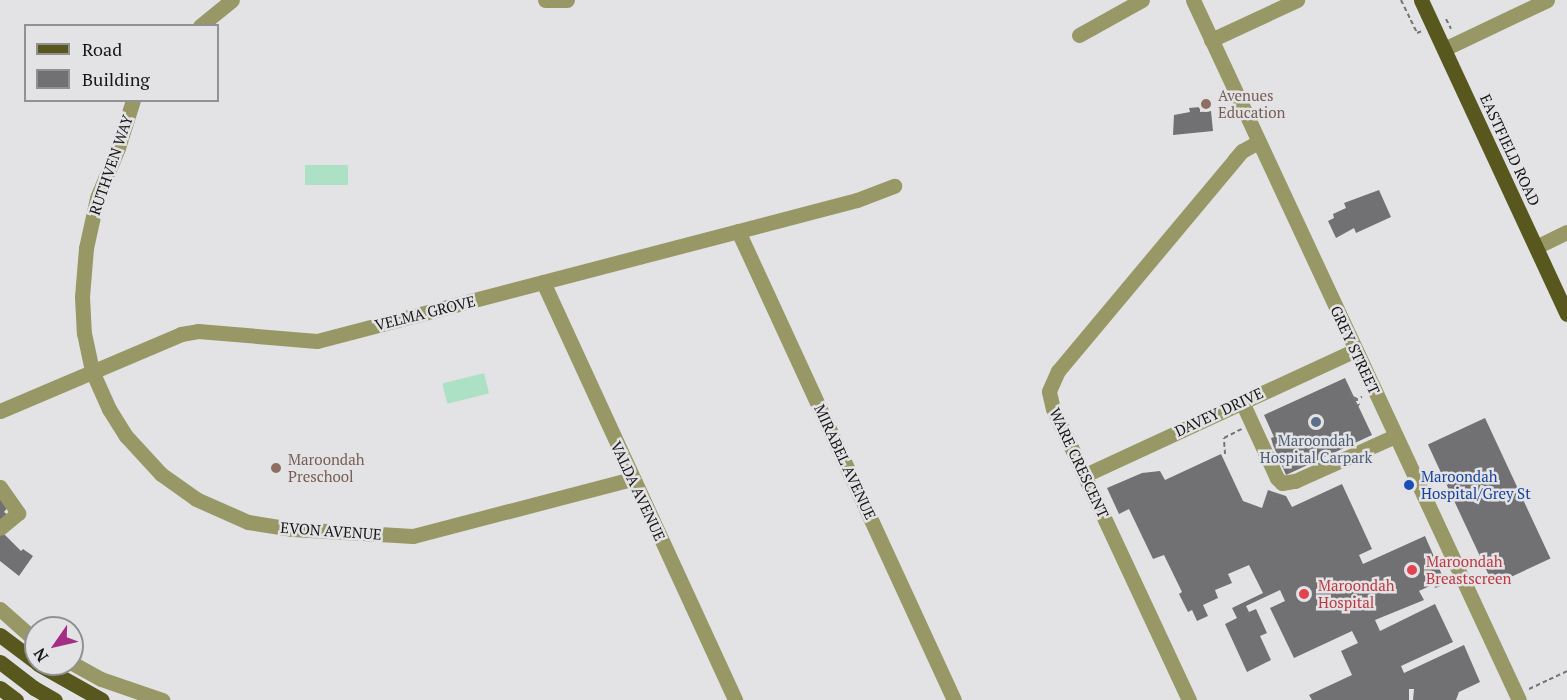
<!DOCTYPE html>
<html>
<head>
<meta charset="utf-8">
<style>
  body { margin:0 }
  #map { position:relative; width:1567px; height:700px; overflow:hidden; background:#e3e3e6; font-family:"PT Serif",serif }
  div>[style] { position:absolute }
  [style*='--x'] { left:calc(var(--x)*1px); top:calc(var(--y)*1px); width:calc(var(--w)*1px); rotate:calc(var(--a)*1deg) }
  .green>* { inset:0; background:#ade1c5; transform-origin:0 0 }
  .building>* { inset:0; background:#717174; transform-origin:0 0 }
  .path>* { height:2px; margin-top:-1px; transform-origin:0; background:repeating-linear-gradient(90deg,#767678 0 4.5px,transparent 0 7.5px) }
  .minor>* { height:15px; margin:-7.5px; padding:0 7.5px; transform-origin:7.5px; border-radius:7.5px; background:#989866 }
  .major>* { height:15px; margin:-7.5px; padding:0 7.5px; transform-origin:7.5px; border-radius:7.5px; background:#58571e }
  .dots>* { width:16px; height:16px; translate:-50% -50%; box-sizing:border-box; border:3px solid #e3e3e6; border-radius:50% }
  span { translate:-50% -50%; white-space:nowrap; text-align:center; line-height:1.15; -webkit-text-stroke:5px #e3e3e6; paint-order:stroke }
  .education-label { font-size:15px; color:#785e54 }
  .left { translate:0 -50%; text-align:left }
  .street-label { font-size:15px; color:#161617 }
  .service-label { font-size:15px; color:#4e5e75 }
  .transit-label { font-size:15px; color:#164399 }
  .health-label { font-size:15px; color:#be3a42 }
  .legend { position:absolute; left:24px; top:24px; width:195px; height:78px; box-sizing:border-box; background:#e3e3e6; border:2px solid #919193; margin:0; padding:8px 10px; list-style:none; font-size:18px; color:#161617 }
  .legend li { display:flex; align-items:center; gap:12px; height:30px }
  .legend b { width:30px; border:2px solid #919193 }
  .north { position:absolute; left:24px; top:616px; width:60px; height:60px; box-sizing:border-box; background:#e3e3e6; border:2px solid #919193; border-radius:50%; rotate:236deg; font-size:16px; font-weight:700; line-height:24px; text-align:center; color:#161617 }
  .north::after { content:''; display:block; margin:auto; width:21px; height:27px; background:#a42e86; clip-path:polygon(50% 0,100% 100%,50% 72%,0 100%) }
</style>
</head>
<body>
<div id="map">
  <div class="green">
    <i style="left:305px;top:165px;width:43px;height:20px"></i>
    <i style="left:484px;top:373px;width:21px;height:43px;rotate:76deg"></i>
  </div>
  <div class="building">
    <i style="clip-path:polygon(1200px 107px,1200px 112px,1211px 111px,1213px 131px,1173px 135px,1174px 115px,1190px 112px,1189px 108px)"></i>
    <i style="clip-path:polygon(1379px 190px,1391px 217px,1356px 233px,1354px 228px,1336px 238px,1328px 221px,1334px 218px,1333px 214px,1346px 208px,1344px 203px)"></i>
    <i style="clip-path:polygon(1345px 378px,1372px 435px,1286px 475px,1273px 445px,1271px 438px,1274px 437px,1264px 415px)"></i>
    <i style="left:1485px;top:418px;width:155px;height:63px;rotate:65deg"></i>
    <i style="clip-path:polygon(1221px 454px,1243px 501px,1262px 508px,1268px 490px,1286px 496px,1292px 507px,1342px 484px,1372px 549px,1359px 555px,1363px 564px,1425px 536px,1446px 584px,1435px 588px,1434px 584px,1419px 591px,1424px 600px,1375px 620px,1380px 631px,1435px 604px,1453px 642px,1401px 666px,1404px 673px,1464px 645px,1480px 682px,1459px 692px,1456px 700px,1413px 700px,1414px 689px,1409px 689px,1409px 700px,1312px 700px,1309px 695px,1352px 675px,1341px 651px,1358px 643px,1352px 631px,1294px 658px,1270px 608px,1285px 601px,1280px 590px,1246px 606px,1249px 612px,1256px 609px,1267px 633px,1260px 636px,1271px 660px,1247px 672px,1225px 624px,1237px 618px,1232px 608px,1263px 593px,1249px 565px,1228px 574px,1232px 583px,1215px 590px,1218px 598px,1203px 605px,1208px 616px,1197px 621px,1192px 610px,1188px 612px,1179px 594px,1182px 592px,1164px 555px,1153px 559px,1129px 509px,1119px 514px,1107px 488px,1142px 473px,1160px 471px,1165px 480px)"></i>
    <i style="clip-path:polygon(0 497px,8px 507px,4px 512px,8px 515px,0 523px)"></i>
    <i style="clip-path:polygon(2px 532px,21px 551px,23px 549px,33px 556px,19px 576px,0 561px,0 534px)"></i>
  </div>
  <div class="path">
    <i style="--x:1401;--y:0;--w:37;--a:64"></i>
    <i style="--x:1417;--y:33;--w:5;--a:-22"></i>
    <i style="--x:1446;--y:19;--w:11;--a:63"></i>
    <i style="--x:1349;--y:392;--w:7;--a:56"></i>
    <i style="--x:1353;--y:398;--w:2;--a:-27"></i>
    <i style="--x:1355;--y:397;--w:9;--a:63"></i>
    <i style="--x:1359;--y:405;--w:2;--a:153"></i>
    <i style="--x:1357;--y:406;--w:6;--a:-121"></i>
    <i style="--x:1354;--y:401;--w:9;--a:-27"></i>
    <i style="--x:1225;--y:454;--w:16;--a:-94"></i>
    <i style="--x:1224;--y:438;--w:20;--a:-27"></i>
    <i style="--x:1272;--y:493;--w:9;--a:72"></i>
    <i style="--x:1529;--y:689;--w:42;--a:-25.3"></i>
  </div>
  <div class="minor">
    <i style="--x:545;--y:0;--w:22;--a:0"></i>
    <i style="--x:1193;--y:0;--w:772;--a:65.03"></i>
    <i style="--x:200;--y:26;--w:41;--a:-39.1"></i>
    <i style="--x:1079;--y:35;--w:72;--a:-29.1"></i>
    <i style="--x:1211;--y:40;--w:95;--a:-24.9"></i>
    <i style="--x:1444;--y:49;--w:114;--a:-25.4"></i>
    <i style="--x:133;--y:100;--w:50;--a:107.4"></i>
    <i style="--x:118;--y:148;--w:54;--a:112.8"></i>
    <i style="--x:97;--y:198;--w:51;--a:102.4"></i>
    <i style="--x:86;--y:248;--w:49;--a:94.7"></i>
    <i style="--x:82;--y:297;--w:36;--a:87"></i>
    <i style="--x:84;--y:333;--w:39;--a:78"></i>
    <i style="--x:92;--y:371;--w:42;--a:65.9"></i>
    <i style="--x:109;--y:409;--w:32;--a:58"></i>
    <i style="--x:126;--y:436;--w:52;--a:47.4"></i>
    <i style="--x:161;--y:474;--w:43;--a:35.5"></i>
    <i style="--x:196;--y:499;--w:57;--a:23.9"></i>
    <i style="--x:248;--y:522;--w:45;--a:9"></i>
    <i style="--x:292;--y:529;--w:121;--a:3.3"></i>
    <i style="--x:413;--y:536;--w:226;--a:-14.6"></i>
    <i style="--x:738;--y:231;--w:516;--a:65.27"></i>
    <i style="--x:1536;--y:247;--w:34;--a:-26"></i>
    <i style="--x:543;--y:282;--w:460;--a:65.3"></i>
    <i style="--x:1242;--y:402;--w:84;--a:65.3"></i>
    <i style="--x:1277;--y:478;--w:7;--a:45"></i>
    <i style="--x:1282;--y:483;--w:13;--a:-9"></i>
    <i style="--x:1295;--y:481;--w:110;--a:-24.2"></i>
    <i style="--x:0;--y:411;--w:197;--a:-23"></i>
    <i style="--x:181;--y:334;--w:17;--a:-10"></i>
    <i style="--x:198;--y:331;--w:119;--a:4.8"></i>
    <i style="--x:317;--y:341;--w:558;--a:-14.63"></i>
    <i style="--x:857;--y:200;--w:40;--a:-21"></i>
    <i style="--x:1085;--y:475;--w:298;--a:-24.8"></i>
    <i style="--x:0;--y:487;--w:32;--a:55"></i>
    <i style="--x:18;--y:513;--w:23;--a:140"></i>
    <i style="--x:0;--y:609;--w:48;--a:41.6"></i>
    <i style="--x:72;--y:663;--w:33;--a:29"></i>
    <i style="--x:101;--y:679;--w:65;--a:19"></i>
    <i style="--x:1189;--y:700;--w:321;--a:-115"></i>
    <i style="--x:1053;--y:409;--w:18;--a:-103"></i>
    <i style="--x:1049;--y:391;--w:22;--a:-66"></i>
    <i style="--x:1058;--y:371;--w:276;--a:-50.1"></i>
    <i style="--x:1235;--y:159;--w:11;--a:-49"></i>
    <i style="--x:1242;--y:151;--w:18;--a:-29"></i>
  </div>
  <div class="major">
    <i style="--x:1421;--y:0;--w:346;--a:65.1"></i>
    <i style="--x:0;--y:635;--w:45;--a:36.9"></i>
    <i style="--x:0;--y:662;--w:43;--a:37.4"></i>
    <i style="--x:34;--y:688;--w:24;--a:30"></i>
    <i style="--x:38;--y:664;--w:73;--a:29.4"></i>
    <i style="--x:0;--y:688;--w:20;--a:37"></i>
  </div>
  <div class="dots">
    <i style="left:1206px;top:104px;background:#8d6e63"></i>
    <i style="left:1316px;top:422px;background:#5c6f8a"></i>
    <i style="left:276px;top:468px;background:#8d6e63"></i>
    <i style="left:1409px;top:485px;background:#1a4fb4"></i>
    <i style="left:1412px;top:570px;background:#e0444e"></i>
    <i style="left:1304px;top:594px;background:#e0444e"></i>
  </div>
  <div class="education-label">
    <span class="left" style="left:1218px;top:104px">Avenues<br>Education</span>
    <span class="left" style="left:288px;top:468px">Maroondah<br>Preschool</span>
  </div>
  <div class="street-label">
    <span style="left:1510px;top:150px;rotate:65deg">EASTFIELD ROAD</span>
    <span style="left:111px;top:165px;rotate:-71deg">RUTHVEN WAY</span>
    <span style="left:425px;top:313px;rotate:-14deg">VELMA GROVE</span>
    <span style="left:1355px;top:350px;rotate:65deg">GREY STREET</span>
    <span style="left:1219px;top:412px;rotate:-25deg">DAVEY DRIVE</span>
    <span style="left:845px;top:462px;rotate:65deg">MIRABEL AVENUE</span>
    <span style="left:1079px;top:463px;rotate:65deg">WARE CRESCENT</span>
    <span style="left:638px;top:491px;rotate:65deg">VALDA AVENUE</span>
    <span style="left:331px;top:531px;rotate:4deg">EVON AVENUE</span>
  </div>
  <div class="service-label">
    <span style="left:1316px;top:449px">Maroondah<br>Hospital Carpark</span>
  </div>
  <div class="transit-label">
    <span class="left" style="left:1421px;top:485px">Maroondah<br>Hospital/Grey St</span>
  </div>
  <div class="health-label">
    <span class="left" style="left:1426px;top:570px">Maroondah<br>Breastscreen</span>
    <span class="left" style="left:1318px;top:594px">Maroondah<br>Hospital</span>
  </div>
  <ul class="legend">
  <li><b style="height:8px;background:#58571e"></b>Road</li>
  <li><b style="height:16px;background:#717174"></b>Building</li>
  </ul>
  <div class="north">N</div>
</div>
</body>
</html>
